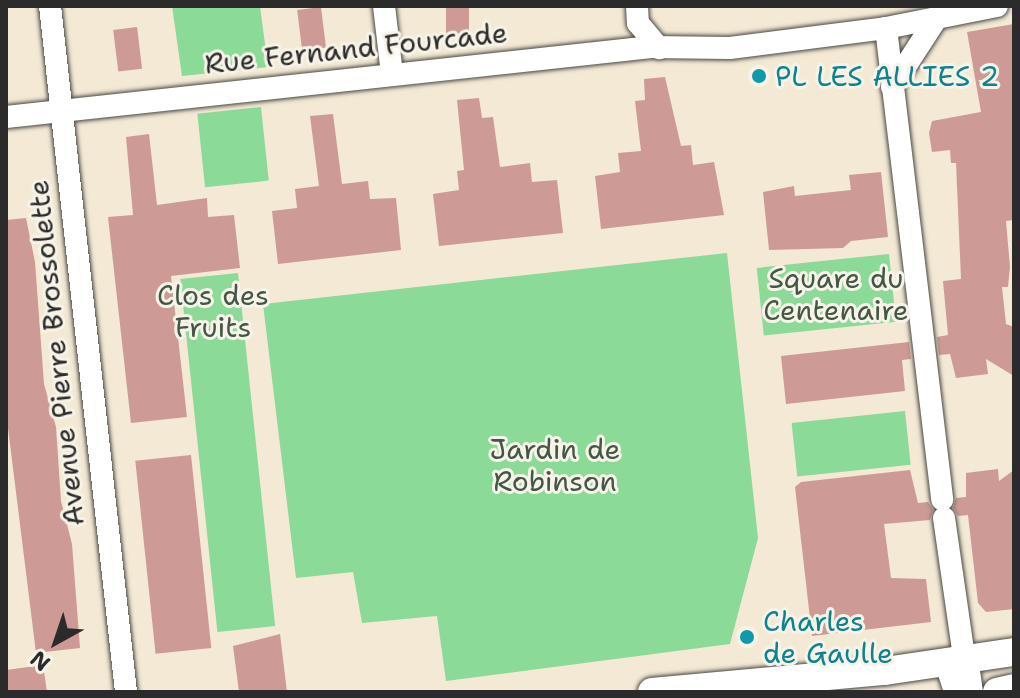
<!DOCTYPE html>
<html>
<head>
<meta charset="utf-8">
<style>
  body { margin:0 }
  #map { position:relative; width:1020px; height:698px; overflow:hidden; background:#f3e9d4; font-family:"Shantell Sans",sans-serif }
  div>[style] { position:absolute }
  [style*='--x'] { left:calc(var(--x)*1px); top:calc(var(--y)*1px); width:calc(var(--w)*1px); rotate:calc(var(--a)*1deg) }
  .green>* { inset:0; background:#8bda98; transform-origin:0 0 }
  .building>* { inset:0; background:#ce9a96; transform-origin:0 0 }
  .roads { filter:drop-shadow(0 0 2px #494844) drop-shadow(0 0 2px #494844) }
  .minor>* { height:22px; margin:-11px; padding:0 11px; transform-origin:11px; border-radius:11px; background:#fff }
  .major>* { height:28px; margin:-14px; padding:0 14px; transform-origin:14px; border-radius:14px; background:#fff }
  .dots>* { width:22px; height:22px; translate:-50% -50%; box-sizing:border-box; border:4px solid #f7f3e8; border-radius:50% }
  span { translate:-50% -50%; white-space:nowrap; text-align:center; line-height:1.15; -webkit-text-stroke:6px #f7f3e8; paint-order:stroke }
  .street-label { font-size:28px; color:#2b2b2b }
  .culture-label { font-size:28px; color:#0d838f }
  .left { translate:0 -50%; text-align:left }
  .park-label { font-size:28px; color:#435746 }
  .frame { position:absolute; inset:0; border:8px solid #2b2b2b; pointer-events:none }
  .north { position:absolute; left:16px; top:602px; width:80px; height:80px; -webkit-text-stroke:6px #f7f3e8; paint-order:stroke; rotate:220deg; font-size:22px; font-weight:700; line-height:32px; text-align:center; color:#2b2b2b }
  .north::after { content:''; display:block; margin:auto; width:28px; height:36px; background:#2b2b2b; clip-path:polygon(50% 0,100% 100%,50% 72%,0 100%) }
</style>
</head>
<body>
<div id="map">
  <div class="green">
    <i style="clip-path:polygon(172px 6px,260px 6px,268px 67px,182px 76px)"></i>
    <i style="left:261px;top:107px;width:74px;height:64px;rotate:84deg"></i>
    <i style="clip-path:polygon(727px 253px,758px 538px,730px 644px,446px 681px,437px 616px,362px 623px,353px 572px,296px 578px,263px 304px)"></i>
    <i style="left:889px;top:254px;width:68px;height:133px;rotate:84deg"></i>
    <i style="left:238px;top:273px;width:355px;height:58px;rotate:84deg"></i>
    <i style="left:905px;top:411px;width:54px;height:114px;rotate:84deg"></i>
  </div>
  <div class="building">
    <i style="left:446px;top:6px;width:23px;height:29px"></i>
    <i style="left:321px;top:7px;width:41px;height:24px;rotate:83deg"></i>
    <i style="clip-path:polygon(1014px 24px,1014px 220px,1006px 221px,1010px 267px,1008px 287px,1002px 287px,1006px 324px,1014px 327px,1014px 376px,986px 359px,988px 374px,956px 378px,950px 354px,939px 355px,937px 337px,948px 335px,943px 281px,961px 279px,956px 163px,951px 163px,950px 150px,932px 152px,929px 133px,932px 121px,981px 112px,967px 32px)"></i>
    <i style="left:137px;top:27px;width:42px;height:24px;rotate:83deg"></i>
    <i style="clip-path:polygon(665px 77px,681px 146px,691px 145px,693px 165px,714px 162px,724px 215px,601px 229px,595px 176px,620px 172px,618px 153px,641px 151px,635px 101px,645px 100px,644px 79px)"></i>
    <i style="clip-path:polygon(479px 98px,482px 118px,493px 117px,500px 167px,530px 163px,532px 182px,557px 180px,563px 233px,439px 246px,433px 194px,459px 190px,457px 171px,464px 170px,457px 100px)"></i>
    <i style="clip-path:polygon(333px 114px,342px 184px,368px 181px,370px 199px,396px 198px,401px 250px,278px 264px,272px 211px,297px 208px,295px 189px,319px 186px,310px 116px)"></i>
    <i style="clip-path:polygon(149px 134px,157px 205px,207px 198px,208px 217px,234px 215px,240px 268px,171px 276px,187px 417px,131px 423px,108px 217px,133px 215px,126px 137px)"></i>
    <i style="clip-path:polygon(881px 172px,888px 237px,851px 241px,843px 248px,769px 250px,763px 192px,794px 186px,795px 196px,851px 190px,849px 175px)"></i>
    <i style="clip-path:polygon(26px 218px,35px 262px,44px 384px,56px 427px,61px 501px,72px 544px,80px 648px,36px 653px,6px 412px,6px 220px)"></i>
    <i style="clip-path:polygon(909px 342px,911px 359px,902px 360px,905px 391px,786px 404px,781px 356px)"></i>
    <i style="left:191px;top:455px;width:194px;height:56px;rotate:84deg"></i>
    <i style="clip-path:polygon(998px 469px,999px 481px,1014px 470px,1014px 609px,986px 612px,978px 603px,968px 515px,958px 516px,953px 508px,956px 498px,966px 497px,966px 473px)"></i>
    <i style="clip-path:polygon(910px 470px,918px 503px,928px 502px,933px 510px,930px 520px,884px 524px,891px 578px,926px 579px,931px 622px,812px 636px,795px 487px,801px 482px)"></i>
    <i style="clip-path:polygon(280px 634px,287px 692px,239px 692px,233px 646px)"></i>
    <i style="clip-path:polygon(43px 665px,47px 692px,6px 692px,6px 670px)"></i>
  </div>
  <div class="roads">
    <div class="minor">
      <i style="--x:50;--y:6;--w:690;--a:83.68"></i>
      <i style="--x:384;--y:6;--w:68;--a:83.3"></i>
      <i style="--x:637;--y:6;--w:17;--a:87"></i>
      <i style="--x:638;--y:23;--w:33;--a:50"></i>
      <i style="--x:886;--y:28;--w:475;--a:83.2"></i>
      <i style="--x:892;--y:87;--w:92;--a:-57"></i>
      <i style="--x:6;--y:117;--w:649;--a:-6.19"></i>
      <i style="--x:651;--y:47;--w:79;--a:0.7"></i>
      <i style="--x:730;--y:48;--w:157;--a:-7.3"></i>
      <i style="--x:886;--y:28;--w:113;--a:-11.2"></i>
      <i style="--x:944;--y:518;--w:140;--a:81.8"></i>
      <i style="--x:964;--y:657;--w:22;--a:133"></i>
      <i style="--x:949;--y:673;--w:20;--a:72"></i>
    </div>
    <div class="major">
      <i style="--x:964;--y:657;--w:35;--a:82"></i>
      <i style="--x:652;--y:692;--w:234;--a:-5.2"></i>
      <i style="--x:885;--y:671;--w:130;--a:-8.4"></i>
      <i style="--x:997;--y:692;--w:17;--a:-13"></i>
    </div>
  </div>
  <div class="dots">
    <i style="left:759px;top:76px;background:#0f9aa8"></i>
    <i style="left:747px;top:637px;background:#0f9aa8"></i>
  </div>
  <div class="street-label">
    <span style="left:356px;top:48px;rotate:-6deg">Rue Fernand Fourcade</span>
    <span style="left:56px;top:353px;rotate:-96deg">Avenue Pierre Brossolette</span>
  </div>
  <div class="culture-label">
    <span class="left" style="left:775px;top:76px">PL LES ALLIES 2</span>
    <span class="left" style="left:763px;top:637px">Charles<br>de Gaulle</span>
  </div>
  <div class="park-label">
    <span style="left:836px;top:294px">Square du<br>Centenaire</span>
    <span style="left:213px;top:311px">Clos des<br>Fruits</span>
    <span style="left:555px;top:465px">Jardin de<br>Robinson</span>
  </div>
  <div class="frame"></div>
  <div class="north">N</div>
</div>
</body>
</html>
